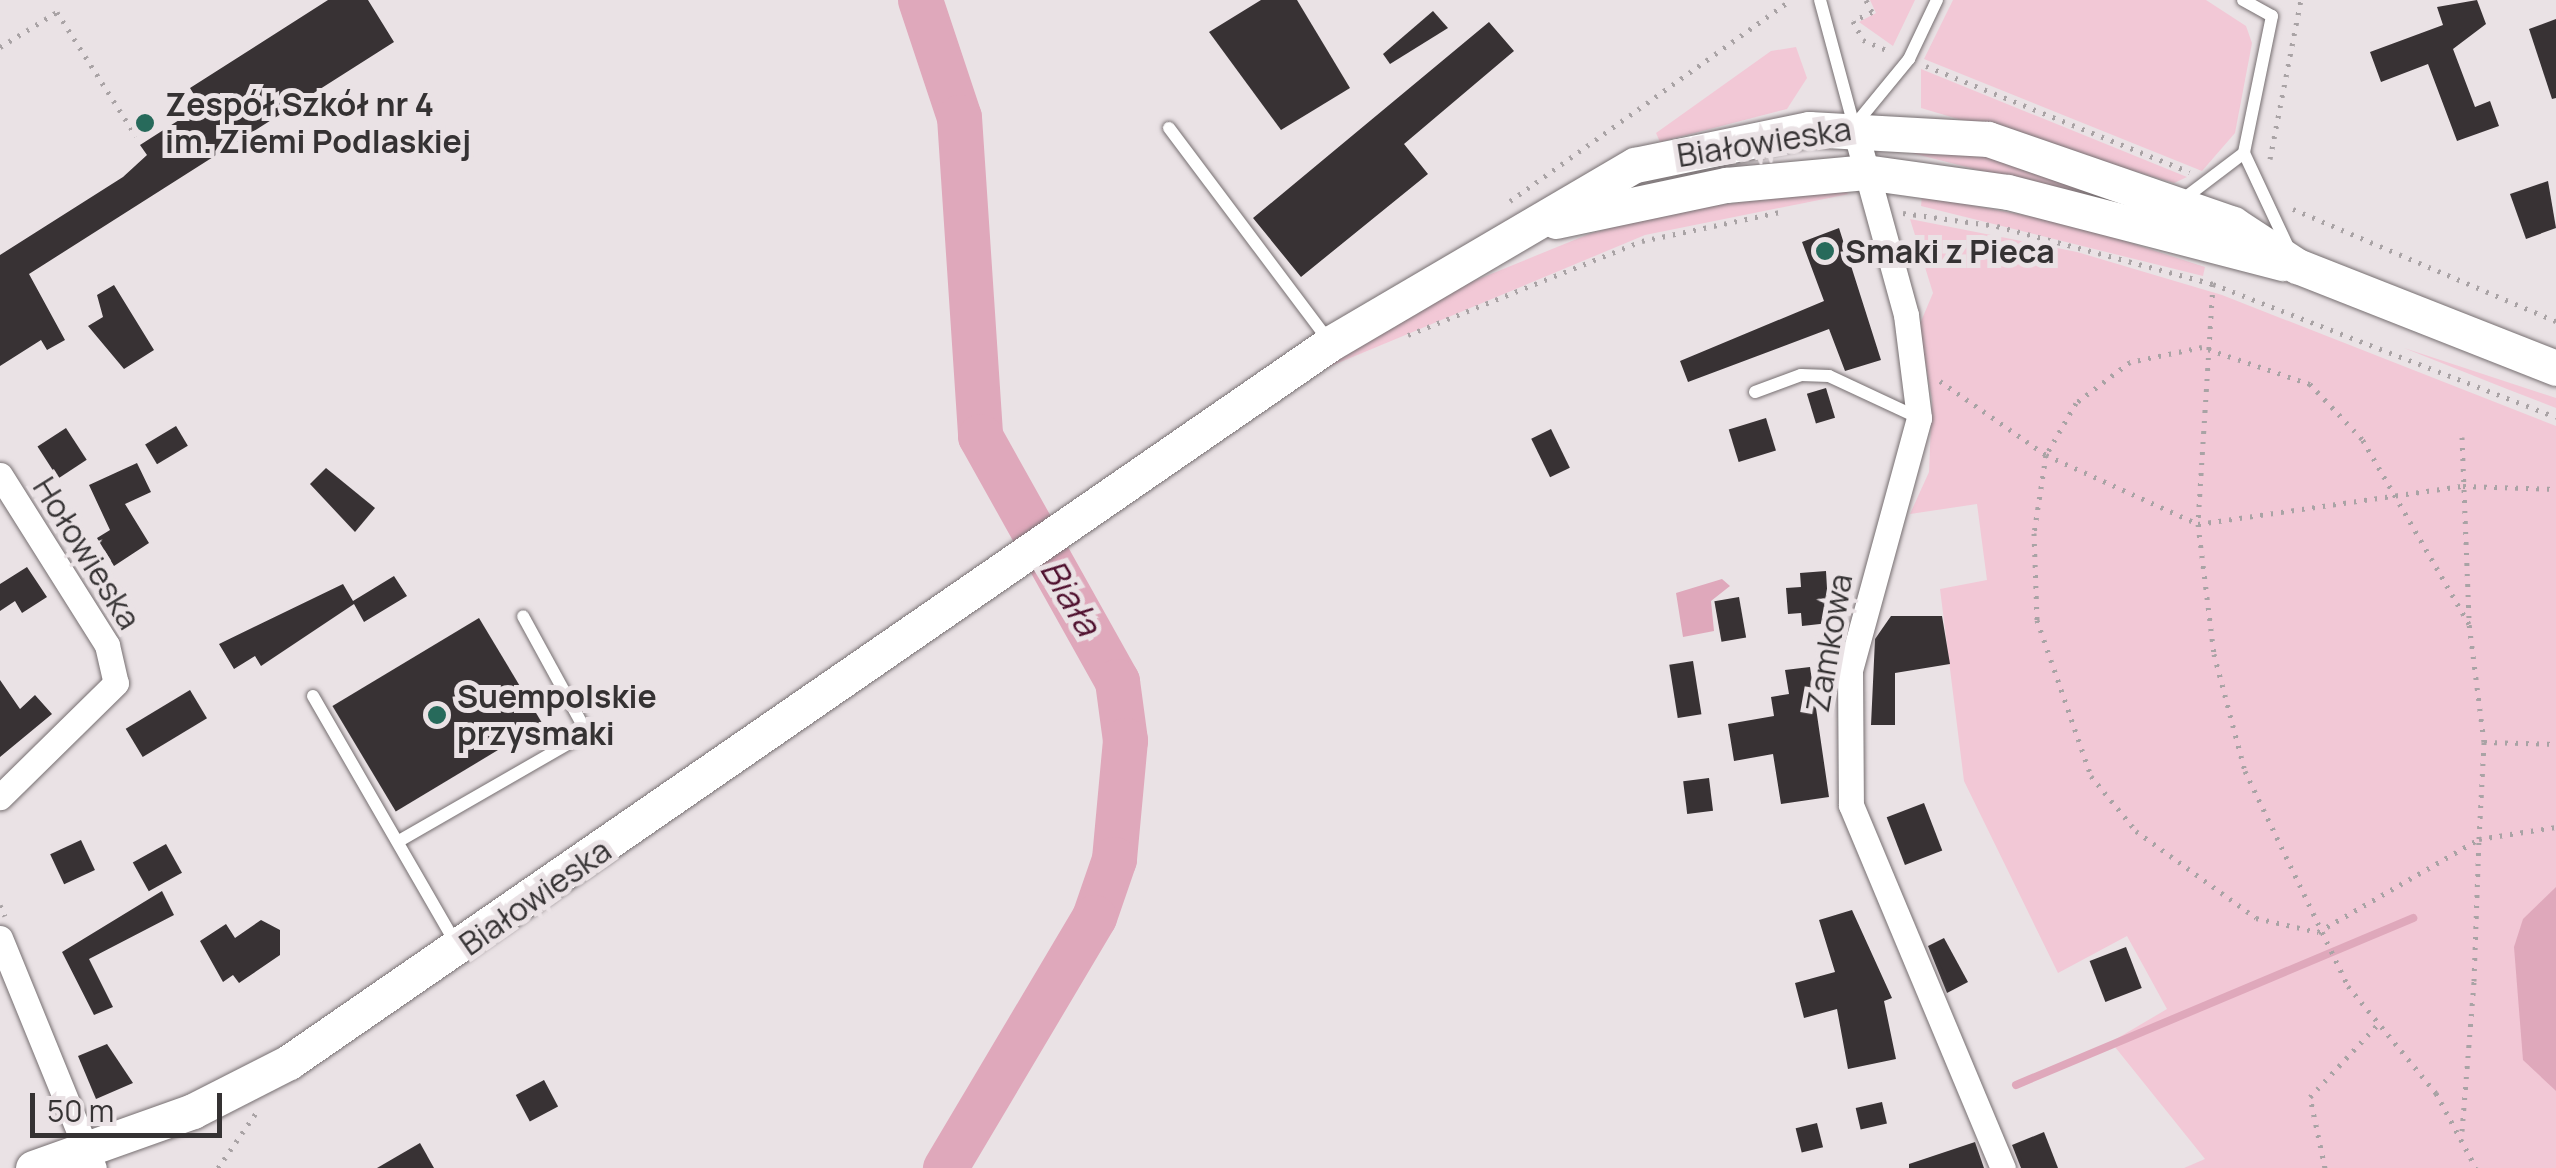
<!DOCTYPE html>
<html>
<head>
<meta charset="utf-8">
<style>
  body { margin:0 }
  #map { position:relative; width:2556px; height:1168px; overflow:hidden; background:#eae2e5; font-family:Manrope,sans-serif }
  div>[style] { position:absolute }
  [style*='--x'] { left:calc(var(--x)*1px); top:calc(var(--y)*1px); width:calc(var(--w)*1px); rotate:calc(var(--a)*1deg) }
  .green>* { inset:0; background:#f2c8d6 }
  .water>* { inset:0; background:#dfa8bb }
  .stream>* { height:8px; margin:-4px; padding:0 4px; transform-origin:4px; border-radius:4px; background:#dfa8bb }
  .river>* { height:45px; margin:-22.5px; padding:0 22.5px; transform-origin:22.5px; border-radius:22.5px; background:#dfa8bb }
  .building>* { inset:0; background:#383234; transform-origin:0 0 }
  .path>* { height:5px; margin-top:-2.5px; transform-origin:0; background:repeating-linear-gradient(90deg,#a9a3a5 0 2.5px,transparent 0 10.5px) }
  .roads { filter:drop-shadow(0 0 2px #766f71) drop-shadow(0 0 2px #766f71) }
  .service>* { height:12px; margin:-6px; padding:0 6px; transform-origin:6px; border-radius:6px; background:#fff }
  .minor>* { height:25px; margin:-12.5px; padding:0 12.5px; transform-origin:12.5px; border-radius:12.5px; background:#fff }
  .secondary>* { height:35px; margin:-17.5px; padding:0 17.5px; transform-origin:17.5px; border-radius:17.5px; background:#fff }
  .dots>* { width:28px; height:28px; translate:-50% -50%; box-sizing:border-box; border:5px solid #eae2e5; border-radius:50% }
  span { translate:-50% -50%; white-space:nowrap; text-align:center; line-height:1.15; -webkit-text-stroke:10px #eae2e5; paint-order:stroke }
  .poi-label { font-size:32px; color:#353233; font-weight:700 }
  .left { translate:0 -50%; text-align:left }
  .street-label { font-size:32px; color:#353233 }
  .water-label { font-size:35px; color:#4f102e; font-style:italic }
  .scale { position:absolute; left:30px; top:1093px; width:192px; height:45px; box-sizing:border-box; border:5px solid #353233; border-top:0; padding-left:12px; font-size:30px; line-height:35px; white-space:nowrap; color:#353233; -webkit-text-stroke:8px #eae2e5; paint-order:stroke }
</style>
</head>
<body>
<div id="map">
  <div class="green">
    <i style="clip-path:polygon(1870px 0,1915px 0,1893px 46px,1859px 22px,1876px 13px)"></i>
    <i style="clip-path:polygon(1953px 0,2206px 0,2246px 26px,2252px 43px,2235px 133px,2202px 171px,1924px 59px)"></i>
    <i style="clip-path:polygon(1796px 47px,1807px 78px,1787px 109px,1660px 142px,1656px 133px,1771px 51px)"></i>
    <i style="clip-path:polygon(1921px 69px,2187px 177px,2174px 183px,1921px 108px)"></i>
    <i style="clip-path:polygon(1900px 150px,1960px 150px,2029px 165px,2142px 212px)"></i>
    <i style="clip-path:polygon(1840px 190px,1849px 194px,1645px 235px,1319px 371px,1427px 300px,1589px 234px,1670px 211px)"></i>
    <i style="clip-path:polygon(1922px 196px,2072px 224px,2205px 267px,2203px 276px,1921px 206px)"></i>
    <i style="clip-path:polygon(1910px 219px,2077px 252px,2222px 295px,2556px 426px,2556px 1168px,2184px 1168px,2205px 1159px,2111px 1042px,2167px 1009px,2127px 936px,2058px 973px,1964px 781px,1940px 589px,1987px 580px,1977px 504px,1910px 514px,1929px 472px,1932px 400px,1919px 326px,1933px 293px)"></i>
    <i style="clip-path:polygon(2404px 348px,2556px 398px,2556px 408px,2507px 389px)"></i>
  </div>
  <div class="water">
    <i style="clip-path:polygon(1722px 579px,1730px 586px,1711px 601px,1714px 631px,1683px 637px,1676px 593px)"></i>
    <i style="clip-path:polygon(2556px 887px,2556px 1091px,2523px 1060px,2514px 947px,2523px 919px)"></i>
  </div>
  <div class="stream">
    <i style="--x:2016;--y:1085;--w:431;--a:-22.8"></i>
  </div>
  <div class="river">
    <i style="--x:920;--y:0;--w:123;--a:71.6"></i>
    <i style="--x:959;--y:117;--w:320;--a:86.2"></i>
    <i style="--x:980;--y:436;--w:281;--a:60.8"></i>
    <i style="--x:1117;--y:681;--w:60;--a:82.3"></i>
    <i style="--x:1125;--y:740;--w:120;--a:95.3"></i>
    <i style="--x:1114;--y:859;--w:61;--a:109"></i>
    <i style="--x:1094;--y:917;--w:292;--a:120.7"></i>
  </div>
  <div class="building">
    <i style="clip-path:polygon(328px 0,368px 0,394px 42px,29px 274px,65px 340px,47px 350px,41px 340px,0 366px,0 255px,123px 177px,147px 155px,140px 145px,201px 106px,190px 88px)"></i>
    <i style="clip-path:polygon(1261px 0,1297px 0,1350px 88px,1281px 130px,1209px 32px)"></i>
    <i style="clip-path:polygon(2477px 0,2486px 24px,2453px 49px,2475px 107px,2490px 101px,2499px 126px,2457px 141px,2428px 64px,2381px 82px,2370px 52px,2443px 25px,2437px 7px)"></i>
    <i style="clip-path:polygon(1433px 11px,1448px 28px,1390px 64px,1383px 54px)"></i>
    <i style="clip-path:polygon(2556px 19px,2556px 98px,2552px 99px,2529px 29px)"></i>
    <i style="clip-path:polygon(1489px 22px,1514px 51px,1404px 144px,1428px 174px,1301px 277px,1253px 218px)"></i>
    <i style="clip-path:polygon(2548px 181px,2556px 228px,2526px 239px,2510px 194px)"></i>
    <i style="clip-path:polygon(1839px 228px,1881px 360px,1845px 371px,1829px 329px,1688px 382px,1680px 361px,1824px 301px,1802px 242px)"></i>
    <i style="clip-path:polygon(114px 285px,154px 350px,124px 369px,88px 326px,103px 317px,97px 295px)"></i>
    <i style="left:1826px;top:388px;width:31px;height:20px;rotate:73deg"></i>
    <i style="left:1766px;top:418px;width:34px;height:39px;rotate:73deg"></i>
    <i style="left:176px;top:426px;width:23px;height:36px;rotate:59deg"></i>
    <i style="left:66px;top:428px;width:38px;height:34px;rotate:57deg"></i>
    <i style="left:1551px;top:429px;width:43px;height:22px;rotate:64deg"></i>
    <i style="clip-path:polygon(137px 463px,151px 492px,125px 504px,149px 543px,114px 566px,97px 538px,110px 530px,89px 485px)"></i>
    <i style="clip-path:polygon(326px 468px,375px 508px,355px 532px,310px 484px)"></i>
    <i style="clip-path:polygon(27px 567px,47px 597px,22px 613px,15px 601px,0 611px,0 584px)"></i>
    <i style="clip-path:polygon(1826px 571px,1829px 623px,1802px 626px,1801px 613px,1788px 614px,1786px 588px,1801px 587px,1800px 573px)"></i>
    <i style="clip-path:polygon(394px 576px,407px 596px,364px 622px,354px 604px,261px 666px,255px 656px,234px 669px,219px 644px,343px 584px,353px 601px)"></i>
    <i style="left:1739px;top:597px;width:41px;height:25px;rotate:80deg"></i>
    <i style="clip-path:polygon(1891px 616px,1942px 616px,1950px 664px,1895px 673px,1895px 725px,1871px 725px,1875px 639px)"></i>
    <i style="left:479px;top:618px;width:123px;height:171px;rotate:59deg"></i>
    <i style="left:1693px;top:661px;width:54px;height:24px;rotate:81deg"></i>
    <i style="clip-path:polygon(1810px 667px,1829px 797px,1781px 804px,1773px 754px,1734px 761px,1728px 724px,1774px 716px,1771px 697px,1789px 694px,1785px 670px)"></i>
    <i style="clip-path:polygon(0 680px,20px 709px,35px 695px,52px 714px,0 757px)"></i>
    <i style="left:190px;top:690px;width:33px;height:75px;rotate:59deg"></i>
    <i style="left:1709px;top:778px;width:33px;height:26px;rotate:83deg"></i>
    <i style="left:1924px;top:803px;width:51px;height:40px;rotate:69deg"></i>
    <i style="left:81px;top:840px;width:33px;height:34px;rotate:65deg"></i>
    <i style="left:166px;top:844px;width:33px;height:38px;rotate:61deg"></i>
    <i style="clip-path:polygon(162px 891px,174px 915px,89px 959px,113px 1007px,94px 1015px,62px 952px)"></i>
    <i style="clip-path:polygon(1852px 910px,1892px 998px,1884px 1001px,1896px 1059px,1848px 1069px,1837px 1009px,1804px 1018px,1795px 983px,1835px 972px,1819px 920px)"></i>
    <i style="clip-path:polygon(261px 920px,280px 930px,280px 955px,239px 983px,233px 975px,223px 982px,200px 941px,226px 924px,235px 938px)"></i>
    <i style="clip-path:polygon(1944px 938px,1968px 982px,1947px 993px,1928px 946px)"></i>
    <i style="left:2126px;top:947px;width:44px;height:39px;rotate:69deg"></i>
    <i style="clip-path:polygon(107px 1044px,133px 1083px,96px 1099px,78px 1056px)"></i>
    <i style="left:544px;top:1080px;width:30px;height:32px;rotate:62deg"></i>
    <i style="left:1882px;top:1102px;width:22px;height:27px;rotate:77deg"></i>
    <i style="left:1817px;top:1123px;width:25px;height:22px;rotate:76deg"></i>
    <i style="clip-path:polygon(2044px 1132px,2058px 1168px,2021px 1168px,2012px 1145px)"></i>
    <i style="clip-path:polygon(1975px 1142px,1984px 1168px,1909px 1168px,1909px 1164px)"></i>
    <i style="clip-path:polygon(420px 1143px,434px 1168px,377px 1168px)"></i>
  </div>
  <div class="path">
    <i style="--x:1866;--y:0;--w:13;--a:63"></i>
    <i style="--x:1872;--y:12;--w:21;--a:155"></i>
    <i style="--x:1853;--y:21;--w:21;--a:62"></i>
    <i style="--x:1863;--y:40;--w:28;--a:23"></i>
    <i style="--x:0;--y:47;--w:67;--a:-31.6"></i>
    <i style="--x:57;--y:12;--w:147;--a:57.5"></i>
    <i style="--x:1926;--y:66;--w:284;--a:21.9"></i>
    <i style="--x:2270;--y:159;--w:162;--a:-79"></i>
    <i style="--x:1510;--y:201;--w:345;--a:-35.6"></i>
    <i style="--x:2293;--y:209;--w:286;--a:23.1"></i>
    <i style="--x:1903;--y:213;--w:95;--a:7.9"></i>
    <i style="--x:1997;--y:226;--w:224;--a:15"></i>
    <i style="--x:2213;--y:284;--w:368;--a:21.2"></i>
    <i style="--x:2213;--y:284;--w:240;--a:93.6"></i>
    <i style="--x:2198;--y:524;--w:131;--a:83"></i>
    <i style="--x:2214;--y:654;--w:121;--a:75.2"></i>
    <i style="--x:2245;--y:771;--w:238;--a:64.4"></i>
    <i style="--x:2348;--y:986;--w:139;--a:50.6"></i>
    <i style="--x:2436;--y:1093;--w:85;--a:61.9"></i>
    <i style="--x:1408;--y:335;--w:252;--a:-21.9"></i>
    <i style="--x:1642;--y:241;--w:141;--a:-11.9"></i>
    <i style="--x:1940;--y:381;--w:129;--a:34.9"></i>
    <i style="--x:2046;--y:455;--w:167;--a:24.4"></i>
    <i style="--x:2198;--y:524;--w:268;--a:-8.2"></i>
    <i style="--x:2463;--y:486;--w:93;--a:1.8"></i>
    <i style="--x:2462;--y:437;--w:184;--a:87.8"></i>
    <i style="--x:2484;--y:742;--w:72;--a:1.6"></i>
    <i style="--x:0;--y:905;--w:12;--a:66"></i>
    <i style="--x:2462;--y:1131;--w:150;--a:-85.4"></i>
    <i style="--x:2474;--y:981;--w:142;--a:-88"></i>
    <i style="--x:2479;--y:839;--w:97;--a:-87"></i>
    <i style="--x:2484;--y:742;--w:119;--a:-97.2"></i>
    <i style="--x:2469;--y:624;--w:214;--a:-120"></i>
    <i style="--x:2362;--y:439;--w:76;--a:-133.4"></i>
    <i style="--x:2310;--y:384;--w:114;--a:-161.1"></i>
    <i style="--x:2202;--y:347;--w:74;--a:168.2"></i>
    <i style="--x:2130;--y:362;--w:68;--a:142.8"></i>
    <i style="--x:2076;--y:403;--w:60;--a:120"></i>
    <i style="--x:2046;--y:455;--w:79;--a:98.7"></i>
    <i style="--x:2034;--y:533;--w:87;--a:88"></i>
    <i style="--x:2037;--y:620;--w:165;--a:70.9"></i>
    <i style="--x:2091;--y:776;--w:71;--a:50.7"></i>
    <i style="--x:2136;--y:831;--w:148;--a:35.9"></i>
    <i style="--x:2256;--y:918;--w:64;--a:12.7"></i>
    <i style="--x:2318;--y:932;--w:186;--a:-30"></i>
    <i style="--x:2479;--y:839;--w:78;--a:-8.9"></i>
    <i style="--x:218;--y:1168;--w:67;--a:-55.4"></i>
    <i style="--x:2325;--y:1168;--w:73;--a:-101.9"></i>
    <i style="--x:2310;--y:1097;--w:103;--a:-47"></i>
  </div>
  <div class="roads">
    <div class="service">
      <i style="--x:1820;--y:0;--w:131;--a:74.9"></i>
      <i style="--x:2243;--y:0;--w:33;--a:29"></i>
      <i style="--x:2272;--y:16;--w:140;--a:101.6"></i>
      <i style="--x:2244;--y:153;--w:104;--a:64.9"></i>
      <i style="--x:1854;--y:126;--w:87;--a:-50.6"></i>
      <i style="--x:1909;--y:59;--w:65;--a:-64.6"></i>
      <i style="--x:1169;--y:128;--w:266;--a:53.1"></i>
      <i style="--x:2182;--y:200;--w:78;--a:-37.2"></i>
      <i style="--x:1755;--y:392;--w:49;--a:-20.3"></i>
      <i style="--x:1801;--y:375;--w:28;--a:2"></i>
      <i style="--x:1829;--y:376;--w:99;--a:25"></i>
      <i style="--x:313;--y:696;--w:286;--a:60"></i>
      <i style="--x:399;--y:841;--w:217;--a:-29.9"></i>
      <i style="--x:587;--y:733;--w:133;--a:-118.7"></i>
    </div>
    <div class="minor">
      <i style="--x:1854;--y:126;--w:196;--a:74.6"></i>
      <i style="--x:1906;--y:315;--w:104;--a:82.8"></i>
      <i style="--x:1919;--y:418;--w:261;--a:105.3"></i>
      <i style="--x:1850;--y:670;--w:135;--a:89.6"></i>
      <i style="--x:1851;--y:805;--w:394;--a:67.3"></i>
      <i style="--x:0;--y:475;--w:201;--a:57.8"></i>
      <i style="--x:107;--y:645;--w:39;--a:77"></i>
      <i style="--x:116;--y:683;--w:163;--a:135.5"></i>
      <i style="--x:0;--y:938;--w:248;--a:67.8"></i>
    </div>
    <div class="secondary">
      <i style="--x:1556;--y:221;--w:174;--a:-12"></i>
      <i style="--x:1726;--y:185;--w:140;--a:-5.3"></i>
      <i style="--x:1865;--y:172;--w:144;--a:8"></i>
      <i style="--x:2008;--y:192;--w:284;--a:14.5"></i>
      <i style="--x:33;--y:1168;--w:170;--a:-19.6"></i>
      <i style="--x:193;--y:1111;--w:108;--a:-27"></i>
      <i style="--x:289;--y:1062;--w:1266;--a:-34.61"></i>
      <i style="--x:1331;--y:343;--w:352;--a:-30.4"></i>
      <i style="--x:1635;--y:165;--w:178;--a:-11.7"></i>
      <i style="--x:1809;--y:129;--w:179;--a:3.2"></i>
      <i style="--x:1988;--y:139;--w:259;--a:19.1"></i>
      <i style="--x:2233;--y:224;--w:77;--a:33.3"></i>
      <i style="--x:2297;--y:266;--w:278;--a:21.5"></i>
    </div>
  </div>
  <div class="dots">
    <i style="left:145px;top:123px;background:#276a5b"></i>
    <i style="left:1825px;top:251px;background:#276a5b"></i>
    <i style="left:437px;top:715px;background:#276a5b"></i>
  </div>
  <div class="poi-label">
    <span class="left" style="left:165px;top:123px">Zespół Szkół nr 4<br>im. Ziemi Podlaskiej</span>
    <span class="left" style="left:1845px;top:251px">Smaki z Pieca</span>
    <span class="left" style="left:457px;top:715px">Suempolskie<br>przysmaki</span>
  </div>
  <div class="street-label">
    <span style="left:1764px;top:142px;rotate:-9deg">Białowieska</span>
    <span style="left:87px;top:553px;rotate:58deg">Hołowieska</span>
    <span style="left:1829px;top:643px;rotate:-80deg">Zamkowa</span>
    <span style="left:535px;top:897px;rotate:-35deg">Białowieska</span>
  </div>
  <div class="water-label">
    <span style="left:1071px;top:597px;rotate:59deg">Biała</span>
  </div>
  <div class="scale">50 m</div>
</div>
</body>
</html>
